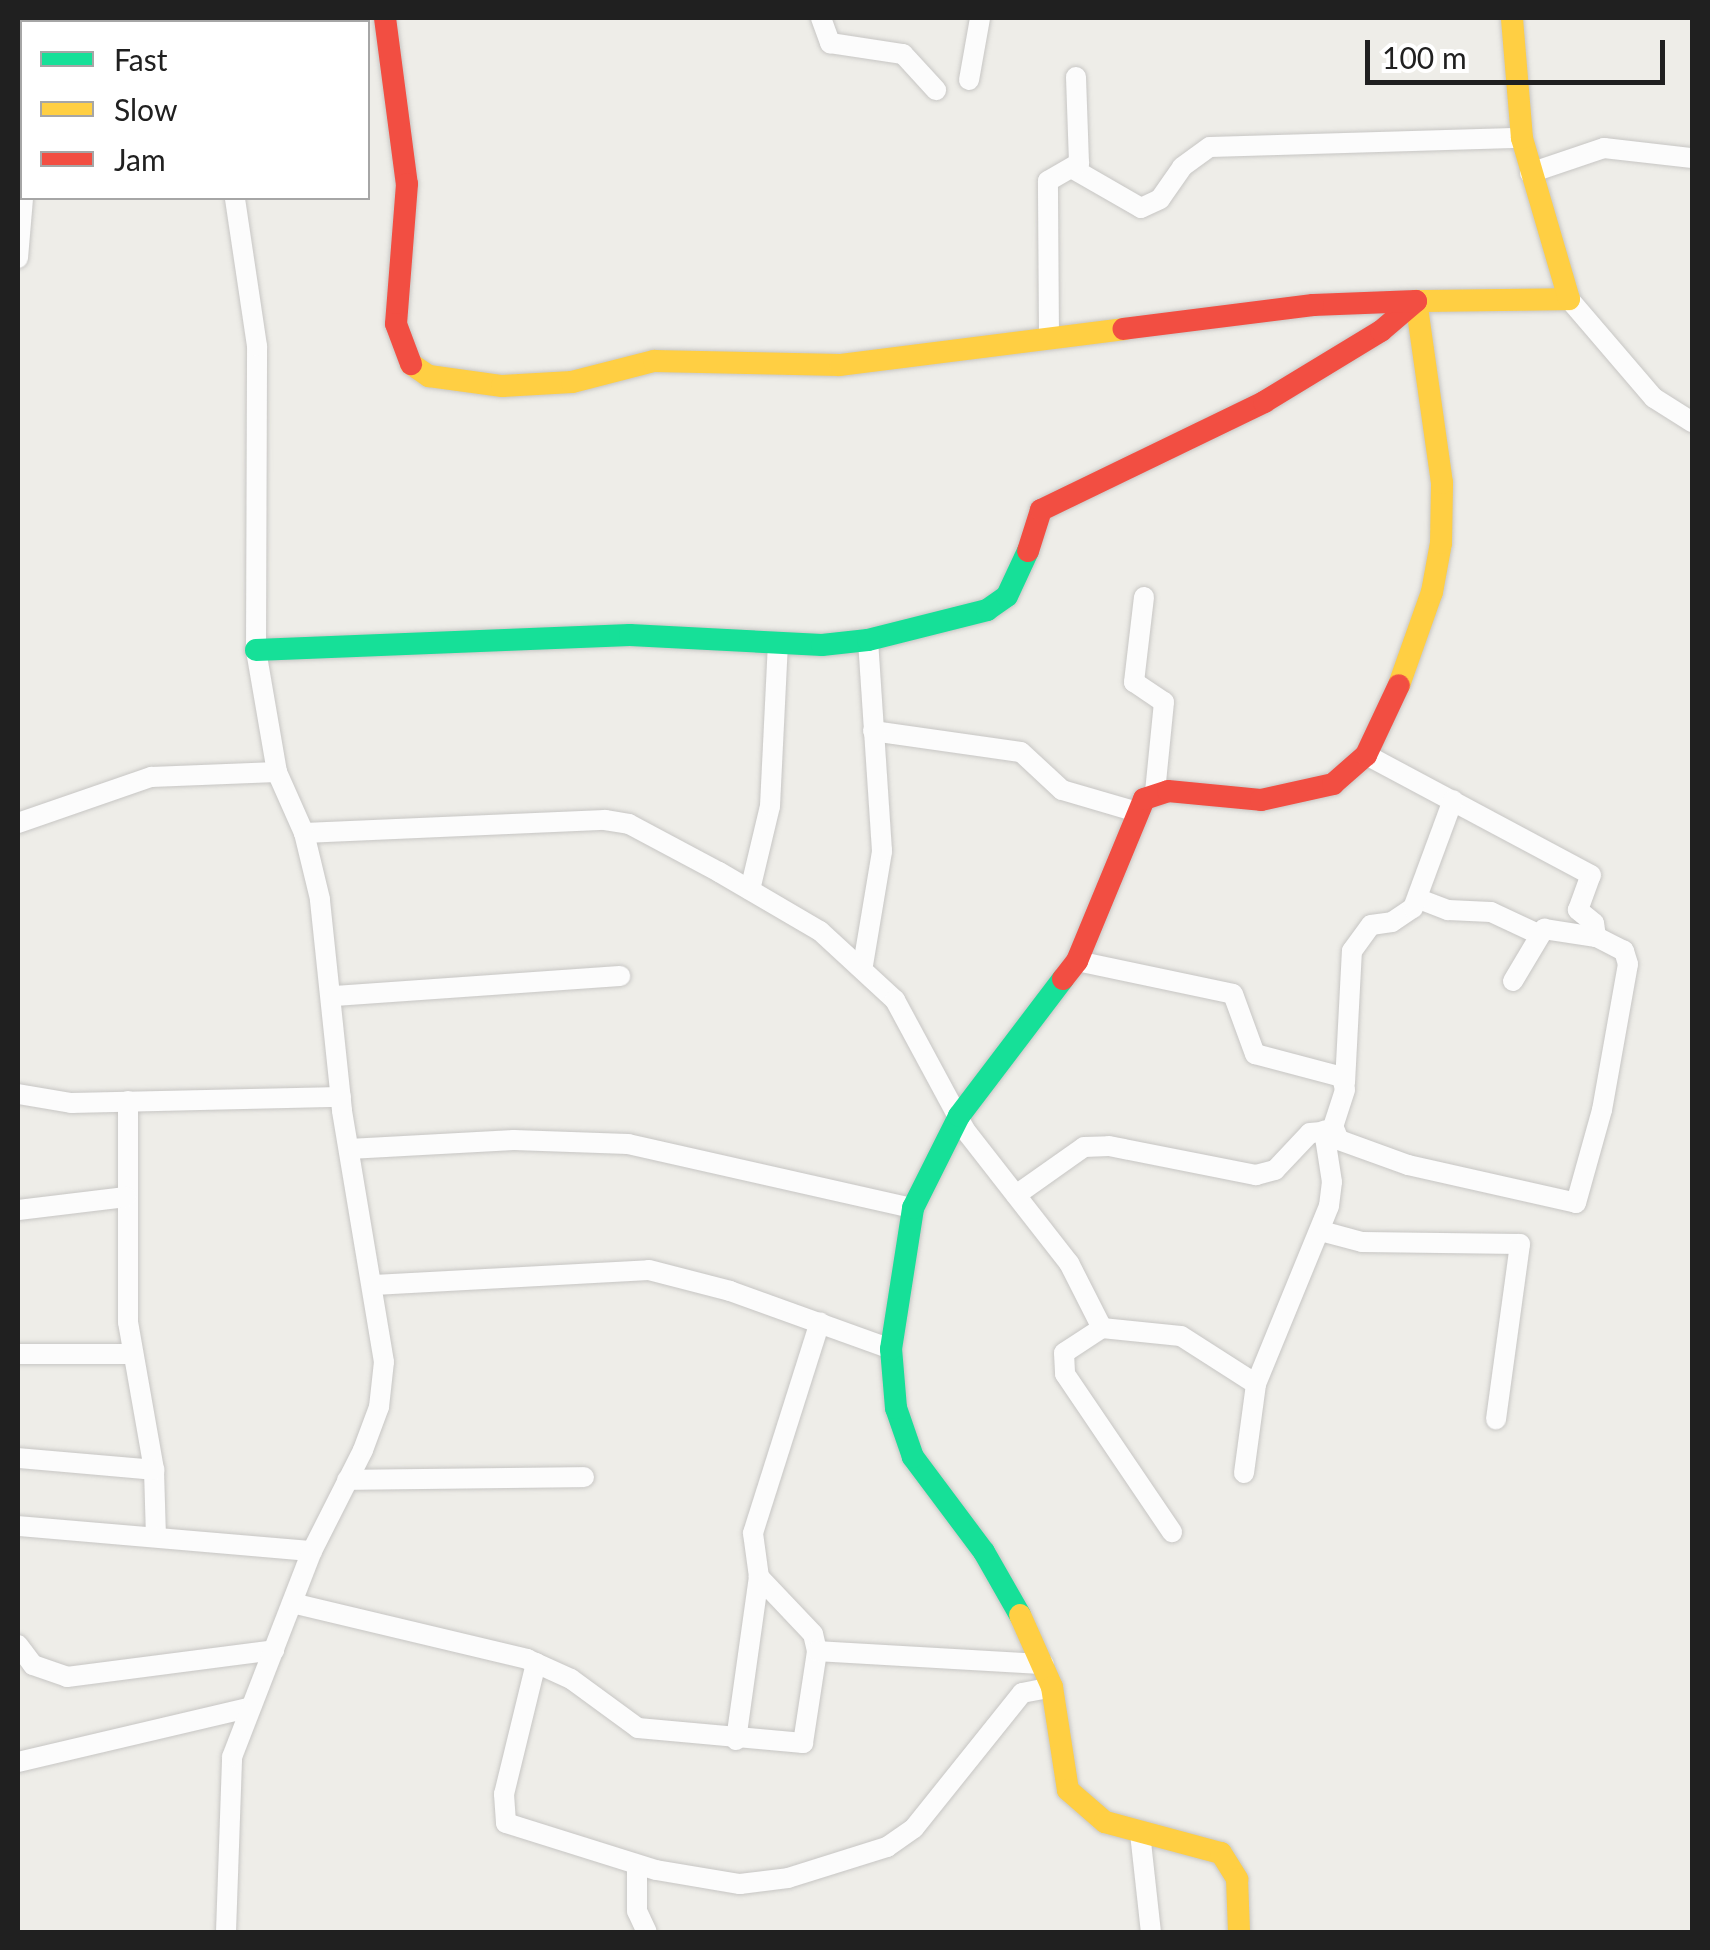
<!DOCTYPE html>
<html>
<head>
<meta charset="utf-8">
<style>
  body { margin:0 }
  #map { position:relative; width:1710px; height:1950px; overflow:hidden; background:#eeede8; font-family:Lato,sans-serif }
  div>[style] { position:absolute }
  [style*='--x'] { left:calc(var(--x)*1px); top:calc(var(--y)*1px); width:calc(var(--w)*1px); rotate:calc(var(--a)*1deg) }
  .roads { filter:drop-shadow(0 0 2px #c7c6c4) drop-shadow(0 0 2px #c7c6c4) }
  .street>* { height:20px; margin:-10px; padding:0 10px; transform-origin:10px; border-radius:10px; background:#fcfcfc }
  .fast>* { height:22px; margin:-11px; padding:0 11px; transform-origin:11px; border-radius:11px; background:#16e098 }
  .slow>* { height:22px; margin:-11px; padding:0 11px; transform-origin:11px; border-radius:11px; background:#ffcf43 }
  .jam>* { height:22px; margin:-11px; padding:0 11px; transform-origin:11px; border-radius:11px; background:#f24e42 }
  span { translate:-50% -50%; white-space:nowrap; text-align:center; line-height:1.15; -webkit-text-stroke:8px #fff; paint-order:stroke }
  .frame { position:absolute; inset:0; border:20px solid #202020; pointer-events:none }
  .legend { position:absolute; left:20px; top:20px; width:350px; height:180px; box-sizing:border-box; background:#fff; border:2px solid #a6a6a6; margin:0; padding:12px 18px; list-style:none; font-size:30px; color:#202020 }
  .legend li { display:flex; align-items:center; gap:20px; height:50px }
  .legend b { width:50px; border:2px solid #a6a6a6 }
  .scale { position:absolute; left:1365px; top:40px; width:300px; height:45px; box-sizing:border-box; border:5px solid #202020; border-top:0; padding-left:12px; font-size:30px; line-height:35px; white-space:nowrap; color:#202020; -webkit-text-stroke:8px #fff; paint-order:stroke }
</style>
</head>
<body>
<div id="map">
  <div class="roads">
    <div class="street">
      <i style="--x:181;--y:18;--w:4;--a:76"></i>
      <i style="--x:821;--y:18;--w:27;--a:70"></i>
      <i style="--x:830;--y:43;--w:74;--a:8.6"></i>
      <i style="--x:903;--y:54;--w:49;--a:47.5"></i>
      <i style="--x:46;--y:22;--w:4;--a:-76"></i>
      <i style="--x:969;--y:80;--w:63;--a:-79.9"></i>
      <i style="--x:1075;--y:170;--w:76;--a:29.9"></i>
      <i style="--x:1141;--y:208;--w:21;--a:-25"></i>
      <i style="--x:1160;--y:199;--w:39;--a:-55"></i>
      <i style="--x:1182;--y:167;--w:34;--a:-36"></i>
      <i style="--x:1210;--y:147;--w:312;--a:-1.7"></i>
      <i style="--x:1530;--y:173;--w:78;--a:-18.7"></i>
      <i style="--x:1604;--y:148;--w:89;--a:6.5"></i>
      <i style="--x:18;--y:258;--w:60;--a:-85.2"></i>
      <i style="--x:1569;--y:299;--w:130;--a:49.4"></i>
      <i style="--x:1654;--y:398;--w:45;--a:32.3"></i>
      <i style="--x:1049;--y:336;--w:155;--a:-90.4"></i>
      <i style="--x:1048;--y:181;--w:36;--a:-30"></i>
      <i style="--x:1079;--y:163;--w:86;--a:-92"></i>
      <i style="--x:1144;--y:597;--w:86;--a:96.7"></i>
      <i style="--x:1134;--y:682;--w:36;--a:34"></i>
      <i style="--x:1164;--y:702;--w:90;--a:95.7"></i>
      <i style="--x:873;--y:731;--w:149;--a:8.1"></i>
      <i style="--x:1021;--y:752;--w:56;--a:42.8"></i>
      <i style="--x:1062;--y:790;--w:78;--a:16.3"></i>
      <i style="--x:18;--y:823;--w:141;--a:-19.1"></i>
      <i style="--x:151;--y:777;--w:126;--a:-2.3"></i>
      <i style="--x:304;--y:833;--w:301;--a:-2.5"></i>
      <i style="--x:605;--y:820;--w:24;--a:9"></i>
      <i style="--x:629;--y:824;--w:102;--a:28.1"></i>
      <i style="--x:719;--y:872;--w:117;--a:30.3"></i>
      <i style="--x:820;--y:931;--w:102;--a:42.6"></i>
      <i style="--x:895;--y:1000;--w:148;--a:61.7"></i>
      <i style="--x:965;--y:1130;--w:169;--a:52"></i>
      <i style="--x:1069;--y:1263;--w:73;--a:63.1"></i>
      <i style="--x:1102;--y:1328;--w:79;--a:5.8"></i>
      <i style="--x:1181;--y:1336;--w:89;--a:32.6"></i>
      <i style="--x:750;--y:890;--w:86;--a:-76.6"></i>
      <i style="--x:770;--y:806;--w:164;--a:-87.2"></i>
      <i style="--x:1419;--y:899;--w:31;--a:21"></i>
      <i style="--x:1448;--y:910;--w:43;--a:2.7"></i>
      <i style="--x:1491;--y:912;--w:52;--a:25.1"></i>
      <i style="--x:1077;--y:961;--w:159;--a:11.9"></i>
      <i style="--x:1233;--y:994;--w:64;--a:69.9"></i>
      <i style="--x:1255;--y:1054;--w:90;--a:14.8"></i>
      <i style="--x:1342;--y:1077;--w:13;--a:77"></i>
      <i style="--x:1345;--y:1090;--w:38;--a:108"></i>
      <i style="--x:1333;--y:1126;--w:15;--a:67"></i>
      <i style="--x:1339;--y:1140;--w:73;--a:19.9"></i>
      <i style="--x:1408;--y:1165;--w:172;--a:12.7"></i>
      <i style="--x:1576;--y:1203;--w:97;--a:-74.4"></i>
      <i style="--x:1602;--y:1110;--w:148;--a:-79.9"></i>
      <i style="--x:1628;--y:964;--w:14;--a:-107"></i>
      <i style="--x:1624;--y:951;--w:31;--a:-153"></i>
      <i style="--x:1596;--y:937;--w:14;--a:-98"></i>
      <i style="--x:1594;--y:923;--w:21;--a:-141"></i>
      <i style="--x:1578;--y:910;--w:37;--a:-70"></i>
      <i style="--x:1591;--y:875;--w:255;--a:-151.9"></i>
      <i style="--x:863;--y:965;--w:116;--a:-80.5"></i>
      <i style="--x:882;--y:851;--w:211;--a:-93.8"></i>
      <i style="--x:1513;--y:981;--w:61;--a:-59.2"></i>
      <i style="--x:1544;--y:929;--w:53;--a:8.7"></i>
      <i style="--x:334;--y:996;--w:287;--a:-4"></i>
      <i style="--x:1345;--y:1083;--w:132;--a:-87"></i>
      <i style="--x:1352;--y:951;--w:32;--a:-54"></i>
      <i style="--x:1371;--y:925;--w:21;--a:-8"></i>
      <i style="--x:1392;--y:922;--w:25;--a:-34"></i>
      <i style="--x:1413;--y:908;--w:115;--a:-69.7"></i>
      <i style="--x:18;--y:1094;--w:54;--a:9.6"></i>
      <i style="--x:71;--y:1103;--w:270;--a:-1.3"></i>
      <i style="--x:128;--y:1101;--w:221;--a:90"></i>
      <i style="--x:128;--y:1322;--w:150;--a:80"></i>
      <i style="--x:154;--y:1470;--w:66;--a:88.3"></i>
      <i style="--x:349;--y:1149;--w:165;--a:-3.1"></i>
      <i style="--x:514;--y:1140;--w:114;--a:2"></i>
      <i style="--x:628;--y:1144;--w:292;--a:12.7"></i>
      <i style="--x:1016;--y:1195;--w:83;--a:-35.2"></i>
      <i style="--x:1084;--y:1147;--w:25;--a:-2"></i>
      <i style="--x:1109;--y:1146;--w:150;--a:11.2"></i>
      <i style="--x:1256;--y:1175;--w:20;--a:-15"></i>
      <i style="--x:1275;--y:1170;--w:51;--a:-46.6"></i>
      <i style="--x:1310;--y:1133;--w:23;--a:-5"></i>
      <i style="--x:18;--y:1210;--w:109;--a:-6.9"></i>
      <i style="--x:1321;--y:1231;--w:42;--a:15"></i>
      <i style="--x:1362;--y:1242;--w:158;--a:0.7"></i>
      <i style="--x:1520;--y:1244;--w:177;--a:97.8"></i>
      <i style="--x:374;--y:1285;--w:275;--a:-3.1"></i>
      <i style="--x:649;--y:1270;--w:84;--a:14.5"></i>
      <i style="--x:730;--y:1291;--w:171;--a:19.8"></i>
      <i style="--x:1102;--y:1328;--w:45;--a:146.7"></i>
      <i style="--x:1064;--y:1353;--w:21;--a:87"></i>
      <i style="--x:1065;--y:1374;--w:191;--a:55.9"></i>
      <i style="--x:18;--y:1354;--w:115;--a:0"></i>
      <i style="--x:18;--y:1458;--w:137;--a:5"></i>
      <i style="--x:1244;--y:1473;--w:90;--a:-82.3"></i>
      <i style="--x:1256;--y:1384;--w:192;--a:-67.7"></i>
      <i style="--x:1329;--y:1206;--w:24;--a:-83"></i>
      <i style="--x:1332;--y:1182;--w:52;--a:-98.9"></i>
      <i style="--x:347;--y:1480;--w:237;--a:-0.7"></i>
      <i style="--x:18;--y:1526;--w:295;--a:4.9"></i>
      <i style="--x:292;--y:1603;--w:242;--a:13.4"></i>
      <i style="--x:527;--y:1659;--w:48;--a:24.4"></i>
      <i style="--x:571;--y:1679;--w:83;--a:36.2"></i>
      <i style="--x:638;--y:1728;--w:166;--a:5.2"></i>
      <i style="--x:803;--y:1743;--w:93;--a:-81.3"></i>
      <i style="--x:817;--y:1651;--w:17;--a:-103"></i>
      <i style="--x:813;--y:1634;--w:79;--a:-133.5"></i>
      <i style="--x:759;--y:1577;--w:44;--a:-97.8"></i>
      <i style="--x:753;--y:1533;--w:221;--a:-72.4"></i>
      <i style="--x:18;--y:1645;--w:25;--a:53"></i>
      <i style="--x:33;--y:1665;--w:36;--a:19"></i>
      <i style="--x:67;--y:1677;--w:209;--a:-7.4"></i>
      <i style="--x:817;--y:1651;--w:227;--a:3.3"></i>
      <i style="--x:536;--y:1663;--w:135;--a:103.7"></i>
      <i style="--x:504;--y:1794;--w:29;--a:86"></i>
      <i style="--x:506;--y:1823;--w:157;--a:17.4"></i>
      <i style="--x:656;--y:1870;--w:85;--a:9.5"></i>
      <i style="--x:740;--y:1884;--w:48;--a:-7.1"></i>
      <i style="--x:788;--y:1878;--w:104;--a:-17.4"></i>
      <i style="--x:887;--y:1847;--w:33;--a:-35"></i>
      <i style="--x:914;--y:1828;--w:173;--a:-51.3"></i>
      <i style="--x:1022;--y:1693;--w:31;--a:-11"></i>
      <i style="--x:736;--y:1740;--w:165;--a:-82"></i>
      <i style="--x:18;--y:1762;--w:236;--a:-13.2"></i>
      <i style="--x:1140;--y:1833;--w:100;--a:83.7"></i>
      <i style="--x:637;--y:1865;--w:46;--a:90"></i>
      <i style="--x:637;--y:1911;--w:23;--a:65"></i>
      <i style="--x:226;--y:1932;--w:175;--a:-88"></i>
      <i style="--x:232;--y:1757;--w:221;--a:-68.8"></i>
      <i style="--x:312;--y:1551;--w:113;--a:-63.2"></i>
      <i style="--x:363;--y:1450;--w:46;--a:-69.6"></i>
      <i style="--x:379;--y:1407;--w:45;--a:-83.7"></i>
      <i style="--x:384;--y:1362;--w:255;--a:-99.5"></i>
      <i style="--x:342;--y:1110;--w:212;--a:-96"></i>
      <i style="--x:320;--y:899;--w:68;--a:-103.6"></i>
      <i style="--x:304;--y:833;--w:67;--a:-113.9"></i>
      <i style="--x:277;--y:772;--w:124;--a:-99.8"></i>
      <i style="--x:256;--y:650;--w:304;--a:-89.8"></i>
      <i style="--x:257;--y:346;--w:150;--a:-98.5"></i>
    </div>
    <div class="fast">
      <i style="--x:256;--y:650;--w:374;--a:-2.3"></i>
      <i style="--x:630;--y:635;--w:192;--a:3"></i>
      <i style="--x:822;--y:645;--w:46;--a:-6.2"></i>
      <i style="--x:868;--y:640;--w:123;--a:-14.1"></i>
      <i style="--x:987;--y:610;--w:24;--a:-35"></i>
      <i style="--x:1007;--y:596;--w:50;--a:-65"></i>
      <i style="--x:1020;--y:1615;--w:73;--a:-119.7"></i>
      <i style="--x:984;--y:1552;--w:119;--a:-126.8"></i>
      <i style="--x:913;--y:1457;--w:52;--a:-109.1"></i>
      <i style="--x:896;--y:1408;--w:59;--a:-94.8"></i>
      <i style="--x:891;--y:1349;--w:143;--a:-81.1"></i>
      <i style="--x:913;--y:1208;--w:103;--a:-63.4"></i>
      <i style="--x:959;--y:1116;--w:172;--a:-52.8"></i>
    </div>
    <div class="slow">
      <i style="--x:411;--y:364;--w:22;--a:34"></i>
      <i style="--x:429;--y:376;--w:74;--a:7.8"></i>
      <i style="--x:502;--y:386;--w:70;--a:-3.3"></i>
      <i style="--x:572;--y:382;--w:85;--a:-14.4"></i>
      <i style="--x:654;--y:361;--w:186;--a:1.2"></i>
      <i style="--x:840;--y:365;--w:286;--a:-7.2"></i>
      <i style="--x:1399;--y:685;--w:99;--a:-70.5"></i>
      <i style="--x:1432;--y:592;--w:50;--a:-79.6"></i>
      <i style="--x:1441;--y:543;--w:60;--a:-89"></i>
      <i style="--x:1442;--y:483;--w:184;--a:-98.1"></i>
      <i style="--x:1416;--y:301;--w:153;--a:-0.7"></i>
      <i style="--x:1569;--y:299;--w:168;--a:-106.3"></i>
      <i style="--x:1522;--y:138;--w:120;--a:-94.8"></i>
      <i style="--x:1020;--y:1615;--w:79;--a:66"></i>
      <i style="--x:1052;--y:1687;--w:104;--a:81.2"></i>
      <i style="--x:1068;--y:1790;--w:49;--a:40.9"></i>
      <i style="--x:1105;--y:1822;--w:120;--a:15"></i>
      <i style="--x:1221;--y:1853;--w:31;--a:58"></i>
      <i style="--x:1237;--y:1879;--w:53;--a:87.8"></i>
    </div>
    <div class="jam">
      <i style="--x:385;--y:18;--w:167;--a:82.5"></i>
      <i style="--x:407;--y:184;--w:140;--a:94.5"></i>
      <i style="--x:396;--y:324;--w:43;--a:69.4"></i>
      <i style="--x:1028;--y:551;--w:43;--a:-72.4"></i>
      <i style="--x:1041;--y:510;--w:248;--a:-25.8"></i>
      <i style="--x:1264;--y:402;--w:137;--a:-31.3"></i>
      <i style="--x:1381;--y:331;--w:46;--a:-40.6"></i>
      <i style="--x:1416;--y:301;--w:103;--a:177.8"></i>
      <i style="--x:1313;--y:305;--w:191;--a:172.8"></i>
      <i style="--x:1063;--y:979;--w:23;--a:-52"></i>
      <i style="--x:1077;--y:961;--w:175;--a:-67.5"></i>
      <i style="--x:1144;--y:799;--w:25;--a:-18"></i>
      <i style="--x:1168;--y:791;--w:93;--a:5.5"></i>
      <i style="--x:1261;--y:800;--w:74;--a:-12.5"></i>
      <i style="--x:1333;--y:784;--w:44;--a:-41.3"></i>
      <i style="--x:1366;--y:755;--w:77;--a:-64.8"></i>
    </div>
  </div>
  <div class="frame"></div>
  <ul class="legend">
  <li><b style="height:12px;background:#16e098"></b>Fast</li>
  <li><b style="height:12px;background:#ffcf43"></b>Slow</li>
  <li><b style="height:12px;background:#f24e42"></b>Jam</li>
  </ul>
  <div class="scale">100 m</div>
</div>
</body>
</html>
